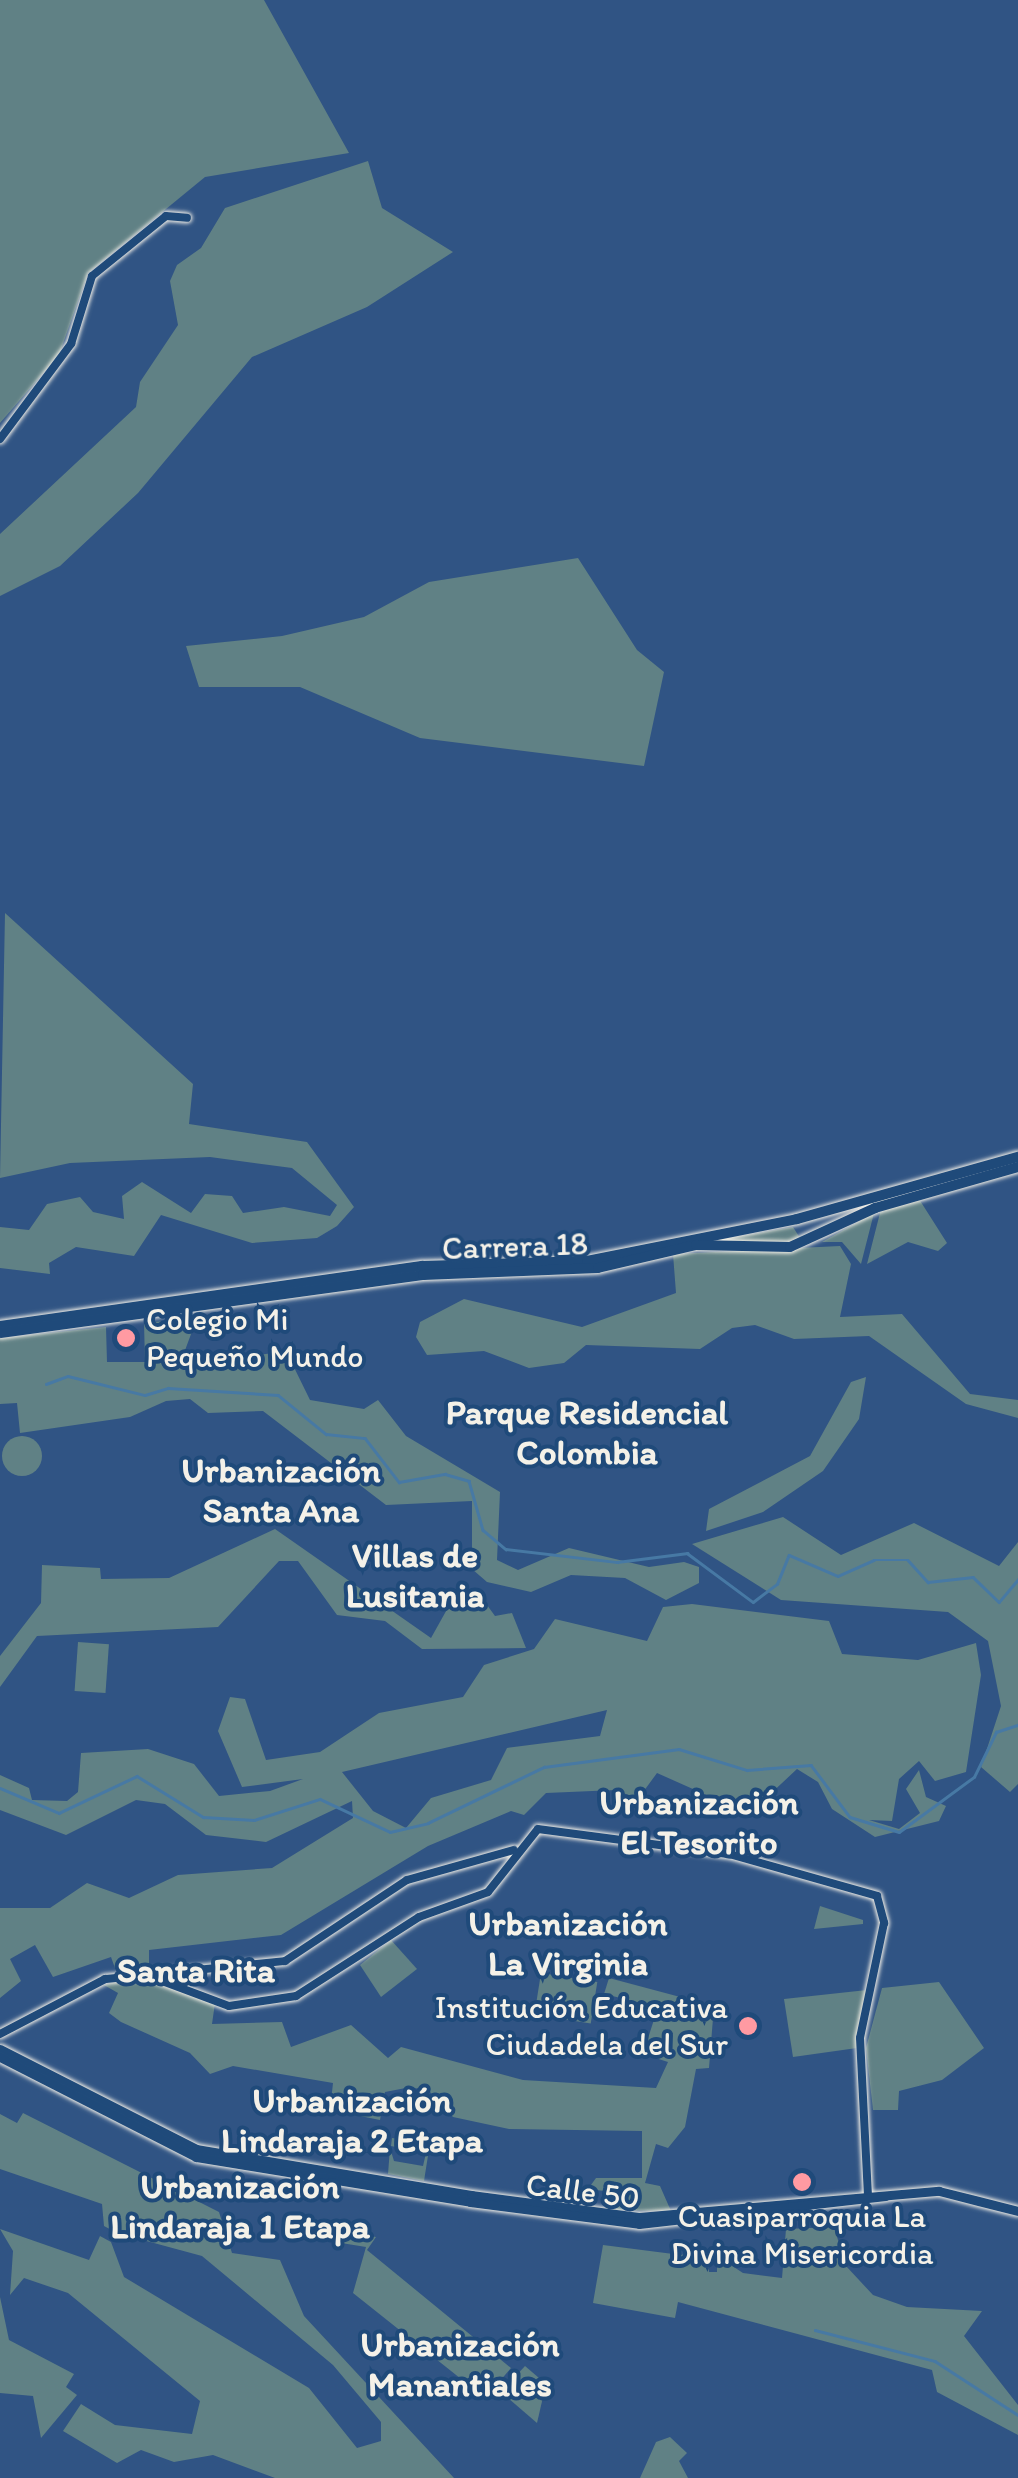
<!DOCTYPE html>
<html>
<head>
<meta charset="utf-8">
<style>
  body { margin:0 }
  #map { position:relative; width:1018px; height:2478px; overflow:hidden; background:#305484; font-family:Itim,sans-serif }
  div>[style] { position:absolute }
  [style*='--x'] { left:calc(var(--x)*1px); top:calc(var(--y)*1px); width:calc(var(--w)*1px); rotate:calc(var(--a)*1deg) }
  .green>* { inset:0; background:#608185; transform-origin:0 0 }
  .round { border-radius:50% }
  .stream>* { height:2.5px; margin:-1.25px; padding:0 1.25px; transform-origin:1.25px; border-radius:1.25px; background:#4779a4 }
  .roads { filter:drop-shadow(0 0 2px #f4f1e8) drop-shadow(0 0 2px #f4f1e8) }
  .tertiary>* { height:8px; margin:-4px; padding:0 4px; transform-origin:4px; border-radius:4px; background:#1f4a7a }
  .secondary>* { height:9px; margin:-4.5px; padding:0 4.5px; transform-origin:4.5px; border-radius:4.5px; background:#1f4a7a }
  .primary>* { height:10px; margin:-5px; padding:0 5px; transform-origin:5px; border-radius:5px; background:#1f4a7a }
  .dots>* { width:28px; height:28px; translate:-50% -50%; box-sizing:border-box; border:5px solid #1f4a7a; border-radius:50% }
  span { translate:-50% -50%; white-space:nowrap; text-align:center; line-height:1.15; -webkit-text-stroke:8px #1f4a7a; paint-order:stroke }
  .street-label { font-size:32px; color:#f4f1e8 }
  .poi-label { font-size:32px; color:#f4f1e8 }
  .left { translate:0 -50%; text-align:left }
  .right { translate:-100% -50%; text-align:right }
  .neighbourhood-label { font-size:35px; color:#f4f1e8; font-weight:700 }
</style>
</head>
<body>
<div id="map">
  <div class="green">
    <i style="clip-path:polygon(0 0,264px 0,349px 153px,205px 177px,88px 273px,59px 355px,0 423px)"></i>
    <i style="clip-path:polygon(368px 161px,382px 208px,453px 252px,367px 307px,252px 357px,138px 493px,60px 566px,0 596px,0 534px,136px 407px,140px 382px,178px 325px,170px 281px,177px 265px,201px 248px,225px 208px)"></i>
    <i style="clip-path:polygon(578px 558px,637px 650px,664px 672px,644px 766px,420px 738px,300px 687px,199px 687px,186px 646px,282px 636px,364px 617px,429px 582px)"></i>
    <i style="clip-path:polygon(5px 913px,193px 1084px,189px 1124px,307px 1142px,354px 1207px,337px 1226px,317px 1238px,252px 1243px,161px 1215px,134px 1256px,76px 1247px,49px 1263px,50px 1274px,0 1268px,0 1227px,29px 1230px,47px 1204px,80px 1197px,93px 1212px,124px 1219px,122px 1196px,142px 1182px,191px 1213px,205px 1194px,232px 1196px,243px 1213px,284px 1207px,330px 1216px,337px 1205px,292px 1168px,210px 1157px,70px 1163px,0 1178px)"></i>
    <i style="clip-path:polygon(919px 1199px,947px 1243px,938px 1251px,908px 1242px,867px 1264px,881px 1209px)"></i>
    <i style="clip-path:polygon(874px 1213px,861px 1264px,842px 1242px,822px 1242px)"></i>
    <i style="clip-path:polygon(793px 1227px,800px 1238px,789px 1243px,711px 1241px)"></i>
    <i style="clip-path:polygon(840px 1246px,851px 1264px,840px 1317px,902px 1314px,970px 1394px,1018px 1400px,1018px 1418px,966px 1404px,869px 1336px,794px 1339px,755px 1325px,732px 1328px,700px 1349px,586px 1345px,564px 1363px,529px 1368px,484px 1351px,427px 1355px,416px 1337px,420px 1322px,464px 1299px,582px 1327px,676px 1293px,673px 1254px)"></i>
    <i style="clip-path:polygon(197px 1318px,184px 1353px,207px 1363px,286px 1351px,310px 1400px,364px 1409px,378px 1400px,406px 1436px,500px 1492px,497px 1560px,518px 1570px,569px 1548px,649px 1567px,684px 1562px,699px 1567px,699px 1583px,666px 1600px,625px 1578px,571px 1575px,531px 1592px,487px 1582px,472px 1569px,472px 1501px,386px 1505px,263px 1411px,208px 1413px,190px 1399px,166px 1401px,130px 1417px,20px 1433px,17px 1403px,0 1404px,0 1338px,106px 1327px,107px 1362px,145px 1362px,144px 1323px)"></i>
    <i style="clip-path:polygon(866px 1377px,859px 1419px,823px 1471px,763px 1512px,706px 1531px,709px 1509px,810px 1456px,851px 1382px)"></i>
    <i class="round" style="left:2px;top:1436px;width:40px;height:40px"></i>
    <i style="clip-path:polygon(783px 1517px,841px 1555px,914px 1523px,999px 1566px,1018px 1542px,1018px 1784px,1010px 1792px,981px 1767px,1001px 1706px,988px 1641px,948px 1612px,781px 1600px,692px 1544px)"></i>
    <i style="clip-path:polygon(275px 1529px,431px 1638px,450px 1604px,487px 1605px,495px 1616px,512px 1613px,526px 1648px,422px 1649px,385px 1621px,337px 1615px,298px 1561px,279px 1561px,218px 1627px,37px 1636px,0 1687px,0 1656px,41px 1603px,42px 1565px,100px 1568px,101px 1579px,169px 1578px)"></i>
    <i style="clip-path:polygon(evenodd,692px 1604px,829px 1621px,842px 1654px,918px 1660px,976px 1643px,981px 1675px,966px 1772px,935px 1781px,919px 1761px,899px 1779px,892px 1821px,869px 1820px,899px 1829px,920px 1813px,906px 1789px,919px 1770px,926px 1797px,946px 1806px,939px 1821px,875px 1837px,832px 1809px,818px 1782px,797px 1769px,749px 1814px,657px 1773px,638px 1799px,616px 1790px,546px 1793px,524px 1815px,511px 1811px,428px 1846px,281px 1935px,149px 1950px,149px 1967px,116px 1971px,111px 1957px,53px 1977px,35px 1945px,10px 1959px,21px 1981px,0 1998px,0 1908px,50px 1908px,87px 1883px,129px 1898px,178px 1875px,272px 1868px,353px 1818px,352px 1801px,266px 1842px,206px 1835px,165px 1804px,136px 1800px,66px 1835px,0 1810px,0 1775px,29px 1788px,32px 1800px,67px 1801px,78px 1792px,81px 1753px,148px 1749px,194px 1764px,219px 1796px,270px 1791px,303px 1779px,242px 1787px,218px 1731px,230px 1697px,245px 1699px,266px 1760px,320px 1752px,379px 1713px,463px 1697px,484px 1665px,534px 1649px,555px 1619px,647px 1641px,663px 1607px,692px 1604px,607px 1710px,600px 1736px,507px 1748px,491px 1780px,431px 1798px,406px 1828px,373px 1811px,342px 1772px,607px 1710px)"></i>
    <i style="left:78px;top:1642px;width:31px;height:49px;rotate:4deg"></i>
    <i style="clip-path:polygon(820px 1906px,863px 1920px,863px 1924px,814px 1929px)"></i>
    <i style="clip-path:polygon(391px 1940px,417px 1969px,381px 1997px,360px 1965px)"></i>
    <i style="left:541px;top:1973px;width:57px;height:42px;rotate:9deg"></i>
    <i style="clip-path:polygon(135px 1977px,215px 2003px,212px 2024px,282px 2022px,291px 2047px,351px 2025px,388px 2058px,401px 2047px,523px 2080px,656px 2088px,668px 2062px,643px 2054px,658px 2007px,604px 1994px,609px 1978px,714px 2006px,709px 2068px,696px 2069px,685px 2127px,668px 2148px,656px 2144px,645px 2183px,660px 2186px,671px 2211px,610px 2210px,613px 2192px,588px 2189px,596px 2178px,642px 2178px,642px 2131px,509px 2129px,453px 2117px,430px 2092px,411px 2087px,385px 2092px,380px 2120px,330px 2110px,333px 2083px,233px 2066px,210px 2074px,190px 2053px,121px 2022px,109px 2013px,118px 1993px,104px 1985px)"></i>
    <i style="clip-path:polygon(939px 1982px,984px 2048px,942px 2080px,899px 2091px,898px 2110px,873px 2110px,866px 2048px,882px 1988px)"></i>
    <i style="clip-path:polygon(867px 1990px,857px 2048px,793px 2057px,784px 1999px)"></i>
    <i style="clip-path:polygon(23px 2113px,219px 2212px,232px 2253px,280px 2260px,304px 2316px,454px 2478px,275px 2478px,213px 2455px,174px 2462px,141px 2450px,117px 2463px,63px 2431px,81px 2404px,115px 2425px,192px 2434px,200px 2401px,68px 2293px,24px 2278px,10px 2295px,13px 2251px,0 2229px,89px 2260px,100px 2236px,111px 2242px,124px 2277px,309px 2388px,357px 2448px,381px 2441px,381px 2422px,333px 2365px,202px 2256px,117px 2233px,104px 2226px,102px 2204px,0 2169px,0 2114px,17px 2123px)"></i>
    <i style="clip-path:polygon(392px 2138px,430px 2143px,424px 2181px,388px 2174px,390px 2148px,394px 2161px,423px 2166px,426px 2153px,391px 2146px)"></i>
    <i style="clip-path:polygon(834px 2227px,846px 2266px,873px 2295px,907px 2307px,982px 2311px,964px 2336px,1018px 2405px,1018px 2435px,937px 2392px,932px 2370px,678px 2302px,675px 2318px,593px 2303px,603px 2245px,681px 2255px,707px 2248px,709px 2272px,717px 2272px,717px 2256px,743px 2273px,782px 2278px,786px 2229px)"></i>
    <i style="clip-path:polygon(337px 2230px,376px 2237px,367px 2250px,511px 2368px,485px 2398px,353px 2293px,366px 2247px,335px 2242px)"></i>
    <i style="clip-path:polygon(0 2297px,9px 2340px,74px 2374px,66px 2387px,77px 2395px,41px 2438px,33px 2396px,0 2393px)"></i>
    <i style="clip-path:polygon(525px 2366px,546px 2384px,537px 2423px,501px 2392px)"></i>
    <i style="clip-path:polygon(670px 2437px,687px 2453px,679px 2461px,688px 2478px,640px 2478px,656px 2442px)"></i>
  </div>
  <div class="stream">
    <i style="--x:46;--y:1384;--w:23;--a:-20"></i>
    <i style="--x:68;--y:1376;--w:79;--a:13.9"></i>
    <i style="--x:145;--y:1395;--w:24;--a:-17"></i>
    <i style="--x:168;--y:1388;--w:110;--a:3.6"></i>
    <i style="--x:278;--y:1395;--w:62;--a:39.1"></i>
    <i style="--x:326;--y:1434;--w:39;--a:6"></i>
    <i style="--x:365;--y:1438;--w:56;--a:52.3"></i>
    <i style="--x:399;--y:1482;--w:47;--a:-9.9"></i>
    <i style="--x:445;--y:1474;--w:25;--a:16"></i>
    <i style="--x:469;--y:1481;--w:51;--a:74.1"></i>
    <i style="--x:483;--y:1530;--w:30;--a:40"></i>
    <i style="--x:506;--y:1549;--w:112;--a:6.7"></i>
    <i style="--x:617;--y:1562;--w:71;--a:-7.3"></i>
    <i style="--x:687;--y:1553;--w:82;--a:36.6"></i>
    <i style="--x:753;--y:1602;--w:30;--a:-37"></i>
    <i style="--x:777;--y:1584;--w:31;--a:-68"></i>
    <i style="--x:789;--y:1555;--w:53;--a:23.2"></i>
    <i style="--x:838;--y:1576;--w:39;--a:-24"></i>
    <i style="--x:874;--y:1560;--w:34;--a:0"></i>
    <i style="--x:908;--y:1560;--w:30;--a:48"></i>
    <i style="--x:928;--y:1582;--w:45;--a:-6.3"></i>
    <i style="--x:973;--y:1577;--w:36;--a:44"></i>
    <i style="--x:999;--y:1602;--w:30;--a:-50"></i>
    <i style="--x:0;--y:1788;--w:64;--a:23"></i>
    <i style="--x:59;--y:1813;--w:86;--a:-25.4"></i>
    <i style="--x:137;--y:1776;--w:78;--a:31.8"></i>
    <i style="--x:203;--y:1817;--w:51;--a:3.4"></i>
    <i style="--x:254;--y:1820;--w:69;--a:-17.7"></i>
    <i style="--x:320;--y:1799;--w:77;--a:25.2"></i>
    <i style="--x:390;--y:1832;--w:39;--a:-13"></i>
    <i style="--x:428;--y:1823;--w:129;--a:-25.8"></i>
    <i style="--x:544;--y:1767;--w:136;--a:-7.6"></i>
    <i style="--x:679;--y:1749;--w:71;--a:17.2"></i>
    <i style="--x:747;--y:1770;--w:64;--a:-4.5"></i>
    <i style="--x:811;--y:1765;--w:65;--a:53.1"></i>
    <i style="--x:850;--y:1817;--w:51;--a:17"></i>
    <i style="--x:899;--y:1832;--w:93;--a:-36.3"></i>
    <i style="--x:974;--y:1777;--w:50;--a:-63.9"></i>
    <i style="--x:996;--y:1732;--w:23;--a:-18"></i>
    <i style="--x:815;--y:2330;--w:124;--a:14.5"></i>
    <i style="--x:935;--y:2361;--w:99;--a:33"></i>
  </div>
  <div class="roads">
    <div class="tertiary">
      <i style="--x:0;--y:439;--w:119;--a:-53.2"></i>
      <i style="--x:71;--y:344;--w:71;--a:-72.8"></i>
      <i style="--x:92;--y:276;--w:95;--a:-39"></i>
      <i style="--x:166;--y:216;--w:21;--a:5"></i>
      <i style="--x:138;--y:1972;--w:97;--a:20.5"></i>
      <i style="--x:229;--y:2006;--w:68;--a:-8.5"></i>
      <i style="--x:296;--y:1996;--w:146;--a:-32.7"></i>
      <i style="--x:419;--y:1917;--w:73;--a:-19.9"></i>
      <i style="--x:488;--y:1892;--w:80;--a:-51.6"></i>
      <i style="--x:538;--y:1829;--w:193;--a:7.5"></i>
      <i style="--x:729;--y:1854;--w:154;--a:15.8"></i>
      <i style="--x:877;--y:1896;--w:28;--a:75"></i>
      <i style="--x:884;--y:1923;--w:117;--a:101.8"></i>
      <i style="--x:860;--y:2038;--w:158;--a:87.1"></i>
      <i style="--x:0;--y:2034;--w:119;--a:-27.6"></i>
      <i style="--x:105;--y:1979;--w:181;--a:-5.7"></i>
      <i style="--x:285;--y:1961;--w:146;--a:-33.6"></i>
      <i style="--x:407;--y:1880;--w:111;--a:-15.7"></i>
    </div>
    <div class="secondary">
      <i style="--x:0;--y:2049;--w:220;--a:27"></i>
      <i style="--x:196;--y:2149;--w:279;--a:9.5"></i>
      <i style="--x:471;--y:2195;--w:169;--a:7.5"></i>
      <i style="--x:639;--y:2217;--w:301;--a:-5"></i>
      <i style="--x:939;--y:2191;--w:81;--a:14.2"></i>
      <i style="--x:0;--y:2057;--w:220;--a:27"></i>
      <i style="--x:196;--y:2157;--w:278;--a:9.3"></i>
      <i style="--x:470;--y:2202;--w:170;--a:7.4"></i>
      <i style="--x:639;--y:2224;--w:248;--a:-6.5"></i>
    </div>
    <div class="primary">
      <i style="--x:0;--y:1326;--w:426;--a:-8.1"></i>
      <i style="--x:422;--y:1266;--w:165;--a:-1.7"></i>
      <i style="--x:587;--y:1261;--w:214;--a:-11.3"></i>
      <i style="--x:797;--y:1219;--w:230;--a:-15.7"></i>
      <i style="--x:0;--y:1333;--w:427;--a:-7.8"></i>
      <i style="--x:423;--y:1275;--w:175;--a:-2.3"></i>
      <i style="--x:598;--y:1268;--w:101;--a:-13.2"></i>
      <i style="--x:696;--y:1245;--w:94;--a:1.2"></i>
      <i style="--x:790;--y:1247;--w:94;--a:-24.6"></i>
      <i style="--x:875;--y:1208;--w:149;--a:-16"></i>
    </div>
  </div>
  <div class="dots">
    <i style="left:126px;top:1338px;background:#ff9aa2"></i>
    <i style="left:748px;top:2026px;background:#ff9aa2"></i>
    <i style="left:802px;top:2182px;background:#ff9aa2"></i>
  </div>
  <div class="street-label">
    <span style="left:515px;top:1246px;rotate:-2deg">Carrera 18</span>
    <span style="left:583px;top:2191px;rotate:7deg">Calle 50</span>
  </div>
  <div class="poi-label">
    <span class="left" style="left:146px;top:1338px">Colegio Mi<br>Pequeño Mundo</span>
    <span class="right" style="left:728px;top:2026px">Institución Educativa<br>Ciudadela del Sur</span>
    <span style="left:802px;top:2235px">Cuasiparroquia La<br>Divina Misericordia</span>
  </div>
  <div class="neighbourhood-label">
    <span style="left:587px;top:1432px">Parque Residencial<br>Colombia</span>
    <span style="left:281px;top:1490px">Urbanización<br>Santa Ana</span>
    <span style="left:415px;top:1575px">Villas de<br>Lusitania</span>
    <span style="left:699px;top:1822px">Urbanización<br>El Tesorito</span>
    <span style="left:568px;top:1943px">Urbanización<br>La Virginia</span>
    <span style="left:196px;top:1970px">Santa Rita</span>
    <span style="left:352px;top:2120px">Urbanización<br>Lindaraja 2 Etapa</span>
    <span style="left:240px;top:2206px">Urbanización<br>Lindaraja 1 Etapa</span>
    <span style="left:460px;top:2364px">Urbanización<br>Manantiales</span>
  </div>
</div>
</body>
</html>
